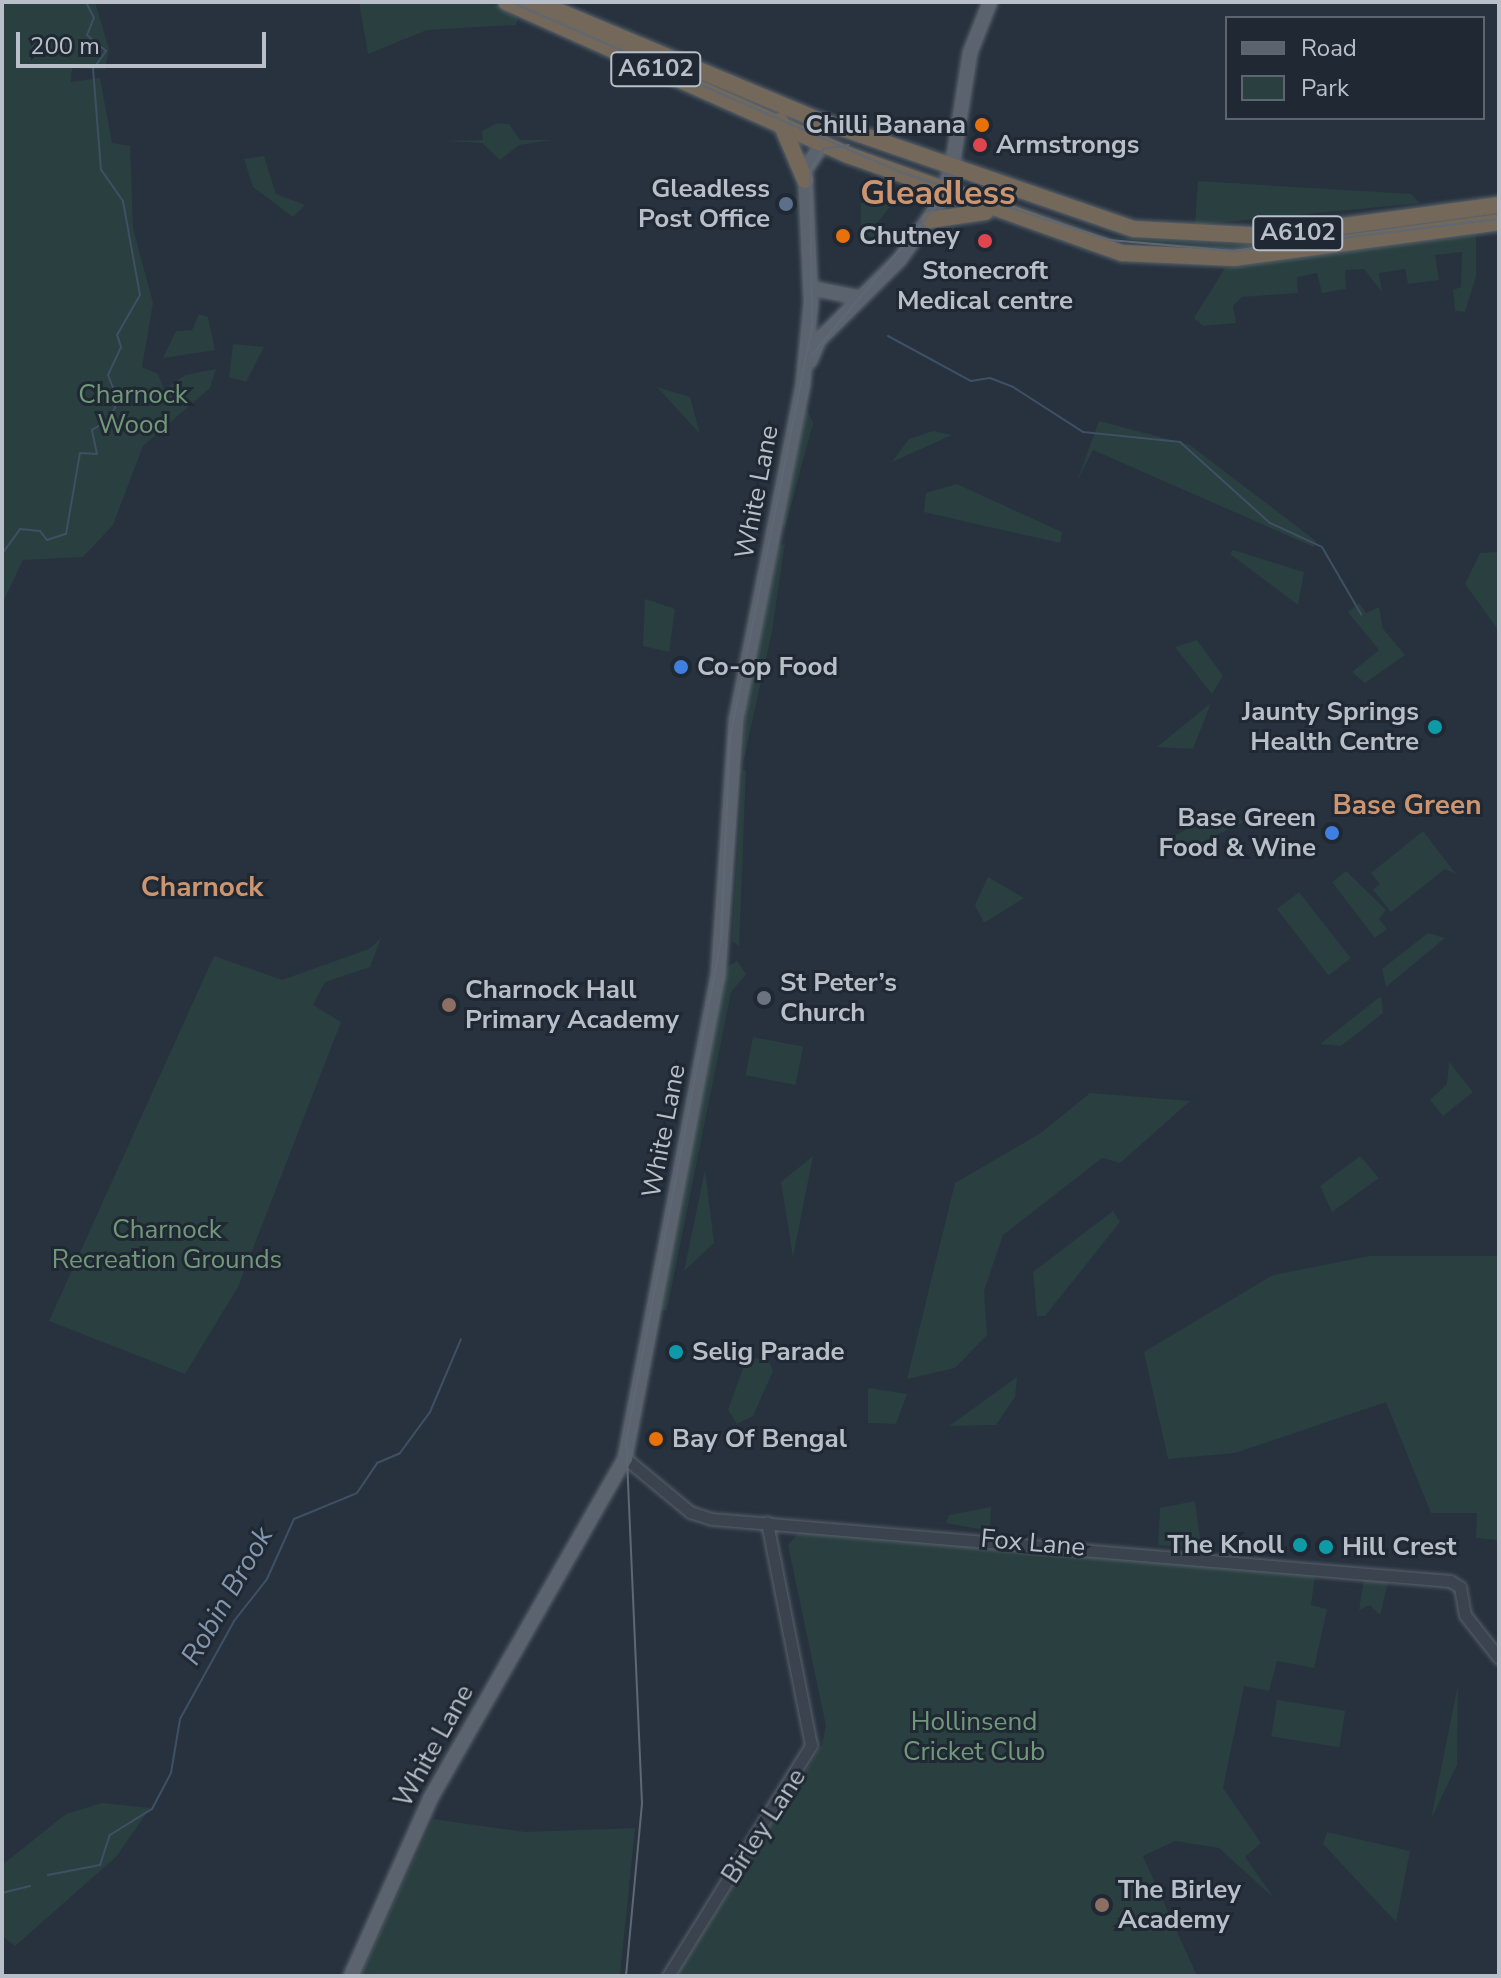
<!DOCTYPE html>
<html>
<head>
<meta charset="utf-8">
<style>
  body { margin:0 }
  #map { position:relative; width:1501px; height:1978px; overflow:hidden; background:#27323e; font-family:"Nunito Sans",sans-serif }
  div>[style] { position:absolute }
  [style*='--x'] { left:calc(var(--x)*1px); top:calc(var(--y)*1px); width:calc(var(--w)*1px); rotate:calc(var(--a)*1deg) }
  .green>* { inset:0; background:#2a3f40; transform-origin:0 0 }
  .stream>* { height:2px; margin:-1px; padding:0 1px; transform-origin:1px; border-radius:1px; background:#3f5065 }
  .roads { filter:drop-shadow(0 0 2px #59626c) drop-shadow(0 0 2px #59626c) }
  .minor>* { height:11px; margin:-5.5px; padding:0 5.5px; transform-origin:5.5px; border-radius:5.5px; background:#3b444e }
  .major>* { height:14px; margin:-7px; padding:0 7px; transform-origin:7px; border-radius:7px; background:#5a636e }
  .highway>* { height:16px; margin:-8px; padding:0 8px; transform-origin:8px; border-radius:8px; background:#736859 }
  .tram>* { height:2px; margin:-1px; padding:0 1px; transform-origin:1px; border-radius:1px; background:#5e6875 }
  .dots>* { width:22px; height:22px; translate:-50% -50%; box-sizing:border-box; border:4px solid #202933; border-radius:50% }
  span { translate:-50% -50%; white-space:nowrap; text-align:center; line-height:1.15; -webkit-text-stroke:6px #202933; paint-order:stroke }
  .shield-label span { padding:2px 6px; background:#202933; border:2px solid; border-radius:6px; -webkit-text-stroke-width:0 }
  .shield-label { font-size:24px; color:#b8bfc9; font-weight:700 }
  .poi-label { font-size:26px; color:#b8bfc9; font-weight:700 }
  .right { translate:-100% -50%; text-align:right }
  .left { translate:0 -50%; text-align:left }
  .park-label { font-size:26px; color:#719879 }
  .street-label { font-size:26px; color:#b8bfc9 }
  .neighbourhood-label { font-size:28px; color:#cd956f; font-weight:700 }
  .water-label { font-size:28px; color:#8296ae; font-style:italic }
  .district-label { font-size:34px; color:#cd956f; font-weight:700 }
  .frame { position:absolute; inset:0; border:4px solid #b8bfc9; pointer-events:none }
  .legend { position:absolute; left:1225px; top:16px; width:260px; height:104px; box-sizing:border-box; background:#202933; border:2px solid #5d656f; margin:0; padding:10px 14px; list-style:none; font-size:24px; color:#b8bfc9 }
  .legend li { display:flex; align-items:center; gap:16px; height:40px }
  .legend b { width:40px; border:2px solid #5d656f }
  .scale { position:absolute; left:16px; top:32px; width:250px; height:36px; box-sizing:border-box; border:4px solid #b8bfc9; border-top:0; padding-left:10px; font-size:24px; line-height:28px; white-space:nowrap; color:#b8bfc9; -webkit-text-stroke:6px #202933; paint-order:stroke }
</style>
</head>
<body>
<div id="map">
  <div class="green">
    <i style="clip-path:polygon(2px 2px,95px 2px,109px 49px,105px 70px,72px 68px,71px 82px,100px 78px,112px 143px,130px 146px,133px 228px,153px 303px,142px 367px,158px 374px,164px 390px,185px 375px,216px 369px,210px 388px,143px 446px,113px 525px,83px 557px,23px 560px,2px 604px)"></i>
    <i style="clip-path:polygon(359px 2px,490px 2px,518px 18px,516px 25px,427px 30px,368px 54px)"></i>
    <i style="clip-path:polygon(497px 123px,509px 124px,520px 140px,551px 140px,519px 145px,500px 160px,482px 143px,445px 141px,483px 140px,482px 131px)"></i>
    <i style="clip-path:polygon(264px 156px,276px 194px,305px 205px,293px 217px,253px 187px,244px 159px)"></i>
    <i style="clip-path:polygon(1198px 181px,1411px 194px,1420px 203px,1195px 225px)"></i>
    <i style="clip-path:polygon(894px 202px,873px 228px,889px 245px,861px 232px,861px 203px)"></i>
    <i style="clip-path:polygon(1489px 213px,1234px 249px,1171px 247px,1107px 237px,1234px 244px)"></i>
    <i style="clip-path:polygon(1476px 234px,1476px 276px,1465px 312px,1455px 311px,1453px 290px,1461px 287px,1462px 252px,1435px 255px,1439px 280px,1408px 284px,1405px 269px,1379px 273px,1382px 292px,1364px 269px,1345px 270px,1346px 289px,1322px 293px,1317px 273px,1297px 277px,1298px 293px,1242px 297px,1233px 306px,1236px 323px,1203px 326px,1194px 318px,1225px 268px)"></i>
    <i style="clip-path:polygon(199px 314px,208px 317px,215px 350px,163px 358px,176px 331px,192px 330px)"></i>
    <i style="clip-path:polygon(233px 344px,264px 347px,246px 382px,229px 377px)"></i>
    <i style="clip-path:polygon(657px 387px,690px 397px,700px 434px)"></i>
    <i style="clip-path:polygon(806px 407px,813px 423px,785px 528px,782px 525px)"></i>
    <i style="clip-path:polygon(1099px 421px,1190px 445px,1316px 541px,1314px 547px,1093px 450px,1077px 481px)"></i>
    <i style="clip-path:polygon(933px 431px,952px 435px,892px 462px,909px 439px)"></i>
    <i style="clip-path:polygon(957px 484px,1062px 532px,1060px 543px,924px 512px,926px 493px)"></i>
    <i style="clip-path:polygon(785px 543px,772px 631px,743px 763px,746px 692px,778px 546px)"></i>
    <i style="clip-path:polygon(1233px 550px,1304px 572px,1298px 605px,1230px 554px)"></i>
    <i style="clip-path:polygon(1499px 552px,1499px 631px,1465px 584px,1480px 553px)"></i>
    <i style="clip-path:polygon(645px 599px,675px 609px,669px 652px,643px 646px)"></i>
    <i style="clip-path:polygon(1359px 603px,1366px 613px,1379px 607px,1383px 629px,1405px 655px,1365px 683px,1352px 672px,1379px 650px,1348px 612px)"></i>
    <i style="clip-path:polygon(1197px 640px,1223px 676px,1212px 694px,1175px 647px)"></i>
    <i style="clip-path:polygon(1211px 703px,1193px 749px,1157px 747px)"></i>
    <i style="clip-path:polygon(743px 769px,746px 772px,739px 946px,732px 941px)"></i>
    <i style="clip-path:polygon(1225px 809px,1244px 822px,1172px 856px,1172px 837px)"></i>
    <i style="clip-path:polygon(1423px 831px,1456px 874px,1445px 869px,1391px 912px,1373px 890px,1380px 884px,1371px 873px)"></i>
    <i style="clip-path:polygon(1346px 871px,1386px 910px,1379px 919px,1387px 929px,1375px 938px,1332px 882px)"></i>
    <i style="clip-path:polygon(988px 877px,1024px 898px,984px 923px,975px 905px)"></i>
    <i style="left:1299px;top:892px;width:84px;height:28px;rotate:52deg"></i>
    <i style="clip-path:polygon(1428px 933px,1445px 938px,1386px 987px,1382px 969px)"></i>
    <i style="clip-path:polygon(381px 938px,370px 967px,325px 982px,313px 1005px,341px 1022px,238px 1287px,185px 1374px,49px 1321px,214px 956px,282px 980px,369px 949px)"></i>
    <i style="clip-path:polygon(737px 961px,746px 974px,731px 992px,667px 1310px,658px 1310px,725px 968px)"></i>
    <i style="clip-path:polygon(1381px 996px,1383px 1013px,1341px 1046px,1320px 1044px)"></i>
    <i style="left:753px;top:1037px;width:51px;height:39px;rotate:11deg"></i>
    <i style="clip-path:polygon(1449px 1062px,1473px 1092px,1443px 1116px,1430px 1100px,1447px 1084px)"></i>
    <i style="clip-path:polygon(1090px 1093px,1190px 1101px,1120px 1163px,1102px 1158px,1003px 1235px,984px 1291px,987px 1335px,955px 1368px,907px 1379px,955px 1183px,1041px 1133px)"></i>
    <i style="clip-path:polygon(813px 1156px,793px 1257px,781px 1182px)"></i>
    <i style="clip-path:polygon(1360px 1156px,1379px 1178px,1332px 1212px,1320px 1186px)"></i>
    <i style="clip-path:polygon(705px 1170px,714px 1243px,684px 1271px)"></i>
    <i style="clip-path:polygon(1113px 1211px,1120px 1222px,1045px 1316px,1037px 1316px,1033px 1272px)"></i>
    <i style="clip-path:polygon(1370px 1256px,1499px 1256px,1499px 1540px,1476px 1538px,1477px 1513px,1431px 1513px,1386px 1402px,1235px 1453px,1168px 1459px,1144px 1352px,1273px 1275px)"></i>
    <i style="clip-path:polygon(747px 1357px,769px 1361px,773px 1371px,753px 1416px,737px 1424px,728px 1410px)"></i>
    <i style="clip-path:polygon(1017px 1377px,1015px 1397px,996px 1425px,949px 1426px)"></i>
    <i style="clip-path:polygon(868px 1388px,907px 1394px,896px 1424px,868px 1423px)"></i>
    <i style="clip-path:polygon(1195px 1501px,1200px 1538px,1193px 1548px,1158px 1545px,1160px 1508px)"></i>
    <i style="clip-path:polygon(991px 1507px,990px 1531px,946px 1523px,949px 1515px)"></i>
    <i style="clip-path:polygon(804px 1527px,1315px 1576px,1311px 1605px,1327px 1609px,1314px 1668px,1277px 1661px,1269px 1691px,1244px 1686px,1223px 1788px,1261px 1843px,1245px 1857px,1274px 1898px,1219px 1848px,1175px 1841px,1143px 1856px,1197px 1976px,676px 1976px,822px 1745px,826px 1726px,788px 1545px)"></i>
    <i style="clip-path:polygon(1364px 1579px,1388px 1582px,1380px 1615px,1370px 1605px,1359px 1610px)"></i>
    <i style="clip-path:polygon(1458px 1685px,1457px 1765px,1431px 1819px,1443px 1759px)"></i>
    <i style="left:1277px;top:1700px;width:69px;height:37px;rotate:9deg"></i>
    <i style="clip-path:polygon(102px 1803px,150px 1808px,116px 1857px,15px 1946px,2px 1936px,2px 1865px,66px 1814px)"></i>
    <i style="clip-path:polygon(433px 1819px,525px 1832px,635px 1828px,620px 1976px,360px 1976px)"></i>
    <i style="clip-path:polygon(1327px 1832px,1410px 1851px,1396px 1922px,1323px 1844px)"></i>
  </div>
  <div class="stream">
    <i style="--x:888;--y:336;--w:94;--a:28.5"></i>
    <i style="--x:971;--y:381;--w:19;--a:-9"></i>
    <i style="--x:990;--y:378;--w:25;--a:21"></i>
    <i style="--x:1013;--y:387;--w:83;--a:32.7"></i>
    <i style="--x:1083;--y:432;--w:98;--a:5.9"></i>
    <i style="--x:1180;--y:442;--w:121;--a:42"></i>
    <i style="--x:1270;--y:523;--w:57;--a:24.8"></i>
    <i style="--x:1322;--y:547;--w:78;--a:59.8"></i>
    <i style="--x:2;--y:554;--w:31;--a:-54"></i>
    <i style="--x:20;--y:529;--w:20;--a:6"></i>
    <i style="--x:40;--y:531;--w:11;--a:52"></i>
    <i style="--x:47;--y:540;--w:20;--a:-18"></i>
    <i style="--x:66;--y:534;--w:82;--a:-80.2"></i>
    <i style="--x:80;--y:453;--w:17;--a:3"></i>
    <i style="--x:97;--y:454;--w:25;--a:-102"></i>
    <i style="--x:92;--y:430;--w:21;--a:-31"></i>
    <i style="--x:110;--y:419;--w:21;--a:-67"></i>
    <i style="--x:118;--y:400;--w:27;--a:-112"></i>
    <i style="--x:108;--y:375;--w:31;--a:-65"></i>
    <i style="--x:121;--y:347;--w:13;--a:-108"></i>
    <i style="--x:117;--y:335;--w:46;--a:-60.1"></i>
    <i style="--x:140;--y:295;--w:96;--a:-100.3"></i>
    <i style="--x:123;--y:201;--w:38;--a:-125"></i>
    <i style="--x:101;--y:170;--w:101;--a:-94.5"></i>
    <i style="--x:93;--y:69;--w:22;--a:-54"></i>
    <i style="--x:106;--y:51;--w:25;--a:-140"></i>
    <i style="--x:87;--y:35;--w:18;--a:-68"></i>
    <i style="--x:94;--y:18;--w:18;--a:-117"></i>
    <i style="--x:48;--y:1875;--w:53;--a:-10.9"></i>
    <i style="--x:100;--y:1865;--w:32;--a:-72"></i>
    <i style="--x:110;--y:1835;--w:49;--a:-31.8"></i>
    <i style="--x:152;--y:1809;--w:41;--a:-62.2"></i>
    <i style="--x:171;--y:1773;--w:55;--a:-80.5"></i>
    <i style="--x:180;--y:1719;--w:112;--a:-61.1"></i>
    <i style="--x:234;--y:1621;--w:53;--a:-51.8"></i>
    <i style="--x:267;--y:1579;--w:66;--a:-65.8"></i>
    <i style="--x:294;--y:1519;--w:68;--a:-22.4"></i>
    <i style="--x:357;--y:1493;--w:36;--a:-56"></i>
    <i style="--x:377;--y:1463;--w:25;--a:-23"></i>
    <i style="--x:400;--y:1453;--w:51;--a:-53.8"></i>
    <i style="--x:430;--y:1412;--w:79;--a:-67"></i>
    <i style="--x:2;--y:1893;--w:29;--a:-14"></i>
  </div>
  <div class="roads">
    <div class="minor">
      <i style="--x:625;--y:1458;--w:85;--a:39.7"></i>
      <i style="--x:690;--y:1512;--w:23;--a:18"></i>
      <i style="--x:712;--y:1519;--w:741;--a:4.8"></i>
      <i style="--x:1450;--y:1581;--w:12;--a:31"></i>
      <i style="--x:1460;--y:1587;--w:28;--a:80"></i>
      <i style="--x:1465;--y:1615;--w:55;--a:51.7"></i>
      <i style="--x:668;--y:1976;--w:272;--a:-58.2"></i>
      <i style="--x:811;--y:1745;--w:227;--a:-101.2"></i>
    </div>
    <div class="major">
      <i style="--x:811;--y:288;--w:50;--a:11.5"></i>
      <i style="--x:810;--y:361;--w:23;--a:-67"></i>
      <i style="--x:819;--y:340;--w:115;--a:-45"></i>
      <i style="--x:900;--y:259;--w:60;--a:-54.5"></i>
      <i style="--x:935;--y:210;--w:45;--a:-68"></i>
      <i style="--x:952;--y:168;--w:116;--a:-81.1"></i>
      <i style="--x:970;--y:53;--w:55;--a:-68.6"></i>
      <i style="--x:351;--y:1976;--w:194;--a:-65.9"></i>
      <i style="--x:430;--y:1799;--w:393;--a:-60.2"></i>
      <i style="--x:625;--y:1458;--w:490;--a:-79.1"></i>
      <i style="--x:718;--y:977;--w:258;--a:-86"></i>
      <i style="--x:736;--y:720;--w:343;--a:-78.7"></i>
      <i style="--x:803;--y:384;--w:82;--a:-84.4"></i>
      <i style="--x:811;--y:302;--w:132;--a:-92.6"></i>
      <i style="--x:805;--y:170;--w:32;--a:-56"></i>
    </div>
    <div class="highway">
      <i style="--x:506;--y:2;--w:375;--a:24.1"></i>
      <i style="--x:848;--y:155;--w:291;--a:19.7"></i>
      <i style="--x:1122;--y:253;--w:112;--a:2.6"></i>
      <i style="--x:1234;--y:258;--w:267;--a:-7.7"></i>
      <i style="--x:537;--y:2;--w:296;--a:22.8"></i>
      <i style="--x:810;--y:117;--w:343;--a:19.1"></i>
      <i style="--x:1134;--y:229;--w:135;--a:3"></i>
      <i style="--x:1269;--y:236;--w:232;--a:-7.7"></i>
      <i style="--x:780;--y:121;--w:64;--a:67"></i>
      <i style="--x:930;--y:220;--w:56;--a:-8.3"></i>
    </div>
  </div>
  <div class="tram">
    <i style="--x:511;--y:2;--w:425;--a:23.6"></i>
    <i style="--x:900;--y:172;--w:221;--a:17.9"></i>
    <i style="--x:1110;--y:240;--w:124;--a:5.1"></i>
    <i style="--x:1234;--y:251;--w:267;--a:-6.9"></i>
    <i style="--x:812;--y:355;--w:203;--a:-50.2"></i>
    <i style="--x:942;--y:199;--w:32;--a:-14"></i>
    <i style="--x:626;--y:1976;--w:174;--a:-84.7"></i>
    <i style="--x:642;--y:1803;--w:362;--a:-92.5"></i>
    <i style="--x:626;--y:1441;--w:510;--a:-79.26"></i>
    <i style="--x:721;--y:940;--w:203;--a:-87.5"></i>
    <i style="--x:730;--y:737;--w:418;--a:-78.7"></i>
    <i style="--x:812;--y:327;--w:156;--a:-90.7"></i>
    <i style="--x:810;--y:171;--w:26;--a:-59"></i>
    <i style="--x:823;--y:149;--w:26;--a:-9"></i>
  </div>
  <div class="dots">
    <i style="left:982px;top:125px;background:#e8710a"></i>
    <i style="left:980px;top:145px;background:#e0444e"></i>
    <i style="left:786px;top:204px;background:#5c6f8a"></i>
    <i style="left:843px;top:236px;background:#e8710a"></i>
    <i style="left:985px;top:241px;background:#e0444e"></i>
    <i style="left:681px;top:667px;background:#3f7fe0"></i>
    <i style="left:1435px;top:727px;background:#0f9aa8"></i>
    <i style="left:1332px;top:833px;background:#3f7fe0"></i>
    <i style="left:764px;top:998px;background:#6b7280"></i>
    <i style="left:449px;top:1005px;background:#8d6e63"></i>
    <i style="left:676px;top:1352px;background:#0f9aa8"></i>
    <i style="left:656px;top:1439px;background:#e8710a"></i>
    <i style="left:1300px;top:1545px;background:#0f9aa8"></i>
    <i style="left:1326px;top:1547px;background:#0f9aa8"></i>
    <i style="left:1102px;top:1905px;background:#8d6e63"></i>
  </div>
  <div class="shield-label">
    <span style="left:656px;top:69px">A6102</span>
    <span style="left:1298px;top:233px">A6102</span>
  </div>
  <div class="poi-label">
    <span class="right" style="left:966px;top:125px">Chilli Banana</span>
    <span class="left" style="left:996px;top:145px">Armstrongs</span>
    <span class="right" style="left:770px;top:204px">Gleadless<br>Post Office</span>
    <span class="left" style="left:859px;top:236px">Chutney</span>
    <span style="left:985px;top:286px">Stonecroft<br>Medical centre</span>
    <span class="left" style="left:697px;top:667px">Co-op Food</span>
    <span class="right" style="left:1419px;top:727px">Jaunty Springs<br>Health Centre</span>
    <span class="right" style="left:1316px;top:833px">Base Green<br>Food &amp; Wine</span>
    <span class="left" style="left:780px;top:998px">St Peter’s<br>Church</span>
    <span class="left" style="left:465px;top:1005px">Charnock Hall<br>Primary Academy</span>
    <span class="left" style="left:692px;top:1352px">Selig Parade</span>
    <span class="left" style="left:672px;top:1439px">Bay Of Bengal</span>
    <span class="right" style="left:1284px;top:1545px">The Knoll</span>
    <span class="left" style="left:1342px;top:1547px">Hill Crest</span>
    <span class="left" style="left:1118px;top:1905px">The Birley<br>Academy</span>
  </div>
  <div class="park-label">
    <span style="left:133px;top:410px">Charnock<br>Wood</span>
    <span style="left:167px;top:1245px">Charnock<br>Recreation Grounds</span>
    <span style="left:974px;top:1737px">Hollinsend<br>Cricket Club</span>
  </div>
  <div class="street-label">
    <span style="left:757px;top:492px;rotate:-79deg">White Lane</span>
    <span style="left:664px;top:1131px;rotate:-79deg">White Lane</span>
    <span style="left:1033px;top:1543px;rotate:5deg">Fox Lane</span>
    <span style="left:434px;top:1746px;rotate:-61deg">White Lane</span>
    <span style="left:764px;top:1826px;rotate:-57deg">Birley Lane</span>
  </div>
  <div class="neighbourhood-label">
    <span style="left:1407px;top:805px">Base Green</span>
    <span style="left:202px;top:887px">Charnock</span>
  </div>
  <div class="water-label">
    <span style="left:227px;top:1596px;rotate:-60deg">Robin Brook</span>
  </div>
  <div class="district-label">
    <span style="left:938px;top:194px">Gleadless</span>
  </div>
  <div class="frame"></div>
  <ul class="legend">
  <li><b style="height:10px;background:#5a636e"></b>Road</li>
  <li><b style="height:22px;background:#2a3f40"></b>Park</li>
  </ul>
  <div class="scale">200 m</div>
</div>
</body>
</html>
